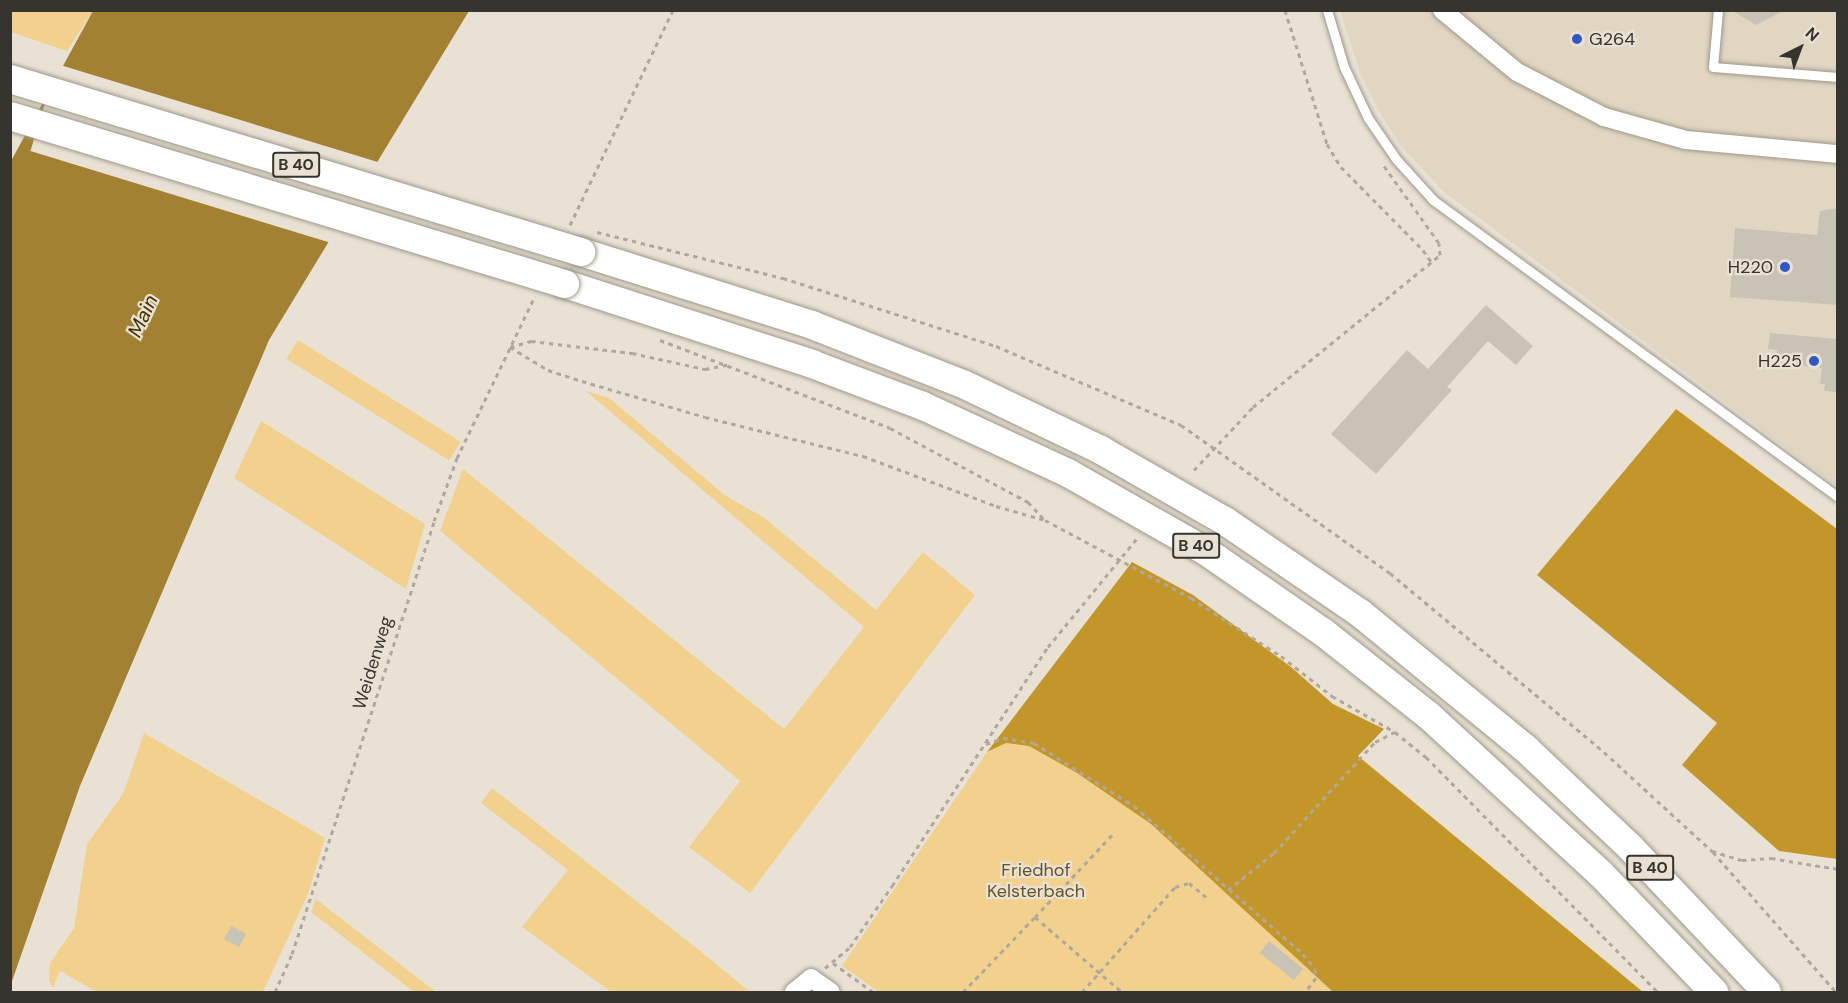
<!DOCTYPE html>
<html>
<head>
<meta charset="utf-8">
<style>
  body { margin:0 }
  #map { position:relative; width:1848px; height:1003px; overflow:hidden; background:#e9e2d4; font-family:"DM Sans",sans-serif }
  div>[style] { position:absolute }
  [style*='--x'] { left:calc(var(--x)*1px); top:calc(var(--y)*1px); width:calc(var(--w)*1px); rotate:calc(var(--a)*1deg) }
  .built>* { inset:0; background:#e1d6c2 }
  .green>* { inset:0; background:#f2d18e; transform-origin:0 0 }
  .forest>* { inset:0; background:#c3962a }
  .water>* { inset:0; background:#a38133 }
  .pier>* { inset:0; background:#e9e2d4; transform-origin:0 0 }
  .building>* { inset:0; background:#c9c3b5; transform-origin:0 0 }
  .path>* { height:3px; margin-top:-1.5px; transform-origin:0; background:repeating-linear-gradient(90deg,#aea89d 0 4.5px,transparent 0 9px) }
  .roads { filter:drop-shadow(0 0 2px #9e978a) drop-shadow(0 0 2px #9e978a) }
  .service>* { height:9px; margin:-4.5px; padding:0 4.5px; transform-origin:4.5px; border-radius:4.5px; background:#fff }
  .minor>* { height:18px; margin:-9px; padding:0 9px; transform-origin:9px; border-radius:9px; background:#fff }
  .trunk>* { height:28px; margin:-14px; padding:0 14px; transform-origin:14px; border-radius:14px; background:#fff }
  .bridges { filter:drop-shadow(0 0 2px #9e978a) drop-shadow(0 0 2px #9e978a) }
  .trunk-bridge>* { height:28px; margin:-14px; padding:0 14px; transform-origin:14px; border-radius:14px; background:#fff }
  .dots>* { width:16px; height:16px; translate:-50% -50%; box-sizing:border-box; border:3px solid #e9e2d4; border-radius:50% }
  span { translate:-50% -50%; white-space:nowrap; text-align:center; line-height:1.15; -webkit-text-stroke:4.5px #e9e2d4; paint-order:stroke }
  .shield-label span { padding:2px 4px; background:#e9e2d4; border:2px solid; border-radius:4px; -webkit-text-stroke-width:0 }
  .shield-label { font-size:16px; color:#36342e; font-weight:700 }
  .poi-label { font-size:18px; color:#36342e }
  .left { translate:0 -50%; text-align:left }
  .right { translate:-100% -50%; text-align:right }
  .street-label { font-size:18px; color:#36342e }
  .park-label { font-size:18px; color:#67542a }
  .water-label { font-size:20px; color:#433103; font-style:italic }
  .frame { position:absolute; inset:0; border:12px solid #36342e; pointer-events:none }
  .north { position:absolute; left:1770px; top:18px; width:60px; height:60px; -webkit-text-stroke:4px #e9e2d4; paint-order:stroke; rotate:42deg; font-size:16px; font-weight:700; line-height:24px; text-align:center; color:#36342e }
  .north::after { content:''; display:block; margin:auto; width:21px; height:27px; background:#36342e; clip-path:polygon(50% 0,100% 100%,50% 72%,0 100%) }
</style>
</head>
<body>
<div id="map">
  <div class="built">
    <i style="clip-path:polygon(1340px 11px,1837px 11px,1837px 486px,1444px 192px,1400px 145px,1379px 111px,1361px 76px)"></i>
  </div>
  <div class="green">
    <i style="clip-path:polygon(11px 11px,93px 11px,67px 51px,11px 32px)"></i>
    <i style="left:298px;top:340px;width:192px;height:22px;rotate:32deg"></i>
    <i style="clip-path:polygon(586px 391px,609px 398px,726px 496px,763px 517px,876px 610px,923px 552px,975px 595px,750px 893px,689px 847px,740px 781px,440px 531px,463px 469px,784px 729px,864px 627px)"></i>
    <i style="clip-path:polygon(261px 421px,425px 524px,406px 589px,234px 478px)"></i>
    <i style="clip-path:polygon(144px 733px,325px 838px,308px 894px,263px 992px,97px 992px,60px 971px,53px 988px,49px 980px,50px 963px,74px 928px,87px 844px,123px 794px)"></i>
    <i style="clip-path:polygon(1006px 743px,1029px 746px,1077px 773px,1151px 824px,1333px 992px,879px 992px,842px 966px,987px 752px)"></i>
    <i style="clip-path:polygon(492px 788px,704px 954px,750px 992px,611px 992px,522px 927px,568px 870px,481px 803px)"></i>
    <i style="clip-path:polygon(316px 899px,436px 992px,414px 992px,311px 912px)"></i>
  </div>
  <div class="forest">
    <i style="clip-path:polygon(1676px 409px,1837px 529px,1837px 859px,1779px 851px,1682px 765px,1717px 723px,1537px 575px)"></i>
    <i style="clip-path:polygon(1132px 562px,1193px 595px,1291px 667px,1333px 704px,1384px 729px,1358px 756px,1643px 992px,1333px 992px,1151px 824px,1077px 773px,1029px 746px,1006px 743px,987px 752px)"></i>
  </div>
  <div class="water">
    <i style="clip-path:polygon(93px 11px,469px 11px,269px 340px,80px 786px,11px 984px,11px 161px)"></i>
  </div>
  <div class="pier">
    <i style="left:57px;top:64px;width:338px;height:91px;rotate:17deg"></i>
  </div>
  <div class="building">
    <i style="clip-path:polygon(1731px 10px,1785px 10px,1756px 25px)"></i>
    <i style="clip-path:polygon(1838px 208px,1838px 305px,1730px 297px,1735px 228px,1817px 235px,1820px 211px)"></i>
    <i style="clip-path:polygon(1486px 305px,1533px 346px,1516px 365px,1488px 341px,1447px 387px,1452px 390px,1376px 474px,1331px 434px,1407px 350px,1428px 369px)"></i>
    <i style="clip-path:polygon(1770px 333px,1838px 339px,1838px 392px,1824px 391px,1825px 384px,1820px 384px,1822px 368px,1790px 365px,1791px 356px,1776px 355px,1777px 350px,1768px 349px)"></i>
    <i style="left:231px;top:926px;width:17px;height:15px;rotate:28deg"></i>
    <i style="left:1269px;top:941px;width:44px;height:15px;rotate:39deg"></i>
  </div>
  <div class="path">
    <i style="--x:1285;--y:10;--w:140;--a:72.6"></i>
    <i style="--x:1327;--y:144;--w:27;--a:59"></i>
    <i style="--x:1341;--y:167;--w:117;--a:45.3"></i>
    <i style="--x:1423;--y:250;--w:16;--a:55"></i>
    <i style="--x:570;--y:225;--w:238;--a:-64.4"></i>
    <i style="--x:597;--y:232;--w:192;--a:13.9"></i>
    <i style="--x:783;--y:278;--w:224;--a:17.7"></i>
    <i style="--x:996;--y:346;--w:201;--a:23.1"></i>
    <i style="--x:1181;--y:425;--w:256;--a:35.3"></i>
    <i style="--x:1390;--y:573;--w:279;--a:39.9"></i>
    <i style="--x:1604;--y:752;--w:147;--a:42.5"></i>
    <i style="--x:1712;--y:851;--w:31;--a:17"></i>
    <i style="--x:1742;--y:860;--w:29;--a:-4"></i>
    <i style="--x:1771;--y:858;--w:68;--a:9.3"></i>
    <i style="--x:660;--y:340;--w:246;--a:20.9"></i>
    <i style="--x:890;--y:428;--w:157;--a:28.2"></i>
    <i style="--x:1028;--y:502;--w:22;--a:47"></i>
    <i style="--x:510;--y:347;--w:44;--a:31.2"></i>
    <i style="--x:548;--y:370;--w:36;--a:18"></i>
    <i style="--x:582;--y:381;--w:128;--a:16.3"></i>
    <i style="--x:705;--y:417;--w:163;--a:13.9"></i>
    <i style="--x:863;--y:456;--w:142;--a:20.6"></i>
    <i style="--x:996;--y:506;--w:51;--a:15.9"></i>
    <i style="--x:1045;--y:520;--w:166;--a:28.1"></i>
    <i style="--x:1191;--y:598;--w:107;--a:32.8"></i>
    <i style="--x:1281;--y:656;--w:65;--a:38.1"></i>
    <i style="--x:1332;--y:696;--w:73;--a:29.7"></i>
    <i style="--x:1395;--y:732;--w:40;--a:39"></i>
    <i style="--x:1426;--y:757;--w:330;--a:45.4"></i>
    <i style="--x:510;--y:347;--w:22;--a:-16"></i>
    <i style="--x:531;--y:341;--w:102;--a:6.8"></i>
    <i style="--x:632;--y:353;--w:75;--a:12.4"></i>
    <i style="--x:705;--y:369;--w:25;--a:-11"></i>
    <i style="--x:1194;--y:470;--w:86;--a:-46.9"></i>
    <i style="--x:1253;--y:407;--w:241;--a:-39.1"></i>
    <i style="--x:1440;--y:255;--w:12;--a:-95"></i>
    <i style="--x:1439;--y:243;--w:98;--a:-125.5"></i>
    <i style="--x:986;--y:744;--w:18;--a:-19"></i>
    <i style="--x:1003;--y:738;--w:31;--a:9"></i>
    <i style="--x:1034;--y:743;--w:118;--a:32.2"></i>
    <i style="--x:1134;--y:806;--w:225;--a:41.2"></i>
    <i style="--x:1303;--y:954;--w:19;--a:51"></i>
    <i style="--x:1315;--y:969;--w:9;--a:84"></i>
    <i style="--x:1316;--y:978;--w:18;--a:128"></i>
    <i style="--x:1713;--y:852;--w:186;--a:48.7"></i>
    <i style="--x:1228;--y:890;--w:59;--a:-38.8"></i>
    <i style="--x:1274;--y:853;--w:150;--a:-47.7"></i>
    <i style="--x:1375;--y:742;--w:22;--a:-27"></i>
    <i style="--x:1035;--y:917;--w:114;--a:-46.8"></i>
    <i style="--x:833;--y:963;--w:49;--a:35.9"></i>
    <i style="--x:825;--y:968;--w:33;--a:-40"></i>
    <i style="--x:850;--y:947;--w:74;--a:-55.5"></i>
    <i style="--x:892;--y:886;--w:285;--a:-56.9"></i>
    <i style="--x:1048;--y:647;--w:142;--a:-50.7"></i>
    <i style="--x:275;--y:992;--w:42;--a:-65.9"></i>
    <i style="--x:292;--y:954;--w:456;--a:-71.8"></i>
    <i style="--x:434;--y:521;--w:67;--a:-69.9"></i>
    <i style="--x:457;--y:458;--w:180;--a:-64.3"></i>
    <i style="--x:963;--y:992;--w:104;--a:-46.2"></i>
    <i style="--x:1035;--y:917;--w:115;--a:40.8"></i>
    <i style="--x:1082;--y:992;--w:140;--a:-48.5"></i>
    <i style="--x:1175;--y:887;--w:15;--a:-16"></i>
    <i style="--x:1189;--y:883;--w:22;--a:39"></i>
  </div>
  <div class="roads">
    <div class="service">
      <i style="--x:1327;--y:10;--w:59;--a:73.4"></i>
      <i style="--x:1344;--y:67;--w:56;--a:64.8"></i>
      <i style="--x:1368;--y:118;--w:50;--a:55.7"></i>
      <i style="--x:1396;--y:159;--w:55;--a:47.9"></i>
      <i style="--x:1433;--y:200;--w:502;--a:36.25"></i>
      <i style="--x:1718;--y:10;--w:57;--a:95"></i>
      <i style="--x:1713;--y:67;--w:125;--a:4.6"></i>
    </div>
    <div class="minor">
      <i style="--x:1442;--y:10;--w:97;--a:39.6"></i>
      <i style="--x:1517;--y:72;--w:98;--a:27.3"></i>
      <i style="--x:1604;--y:117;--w:85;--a:15.7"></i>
      <i style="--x:1686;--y:140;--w:153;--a:5.3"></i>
      <i style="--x:794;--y:992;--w:22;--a:-39"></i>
      <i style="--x:811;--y:978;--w:24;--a:35"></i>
    </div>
    <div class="trunk">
      <i style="--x:581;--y:252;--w:242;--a:17.5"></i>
      <i style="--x:812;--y:325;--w:164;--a:21.4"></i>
      <i style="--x:965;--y:385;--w:151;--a:25.5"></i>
      <i style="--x:1101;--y:450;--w:143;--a:29.8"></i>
      <i style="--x:1225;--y:521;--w:163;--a:34.3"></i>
      <i style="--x:1360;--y:613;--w:215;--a:39.3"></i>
      <i style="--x:1526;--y:749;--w:143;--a:43.3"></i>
      <i style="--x:1630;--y:847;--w:199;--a:46.6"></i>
      <i style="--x:565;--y:284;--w:260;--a:17.9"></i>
      <i style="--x:812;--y:364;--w:119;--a:20.7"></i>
      <i style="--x:923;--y:406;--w:160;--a:24.8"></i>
      <i style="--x:1068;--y:473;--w:160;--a:29.6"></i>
      <i style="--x:1207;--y:552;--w:142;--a:34.7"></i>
      <i style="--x:1324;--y:633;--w:132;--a:38.3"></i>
      <i style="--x:1428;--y:715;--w:234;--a:42.6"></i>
      <i style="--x:1600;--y:873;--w:165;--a:46.2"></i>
    </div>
  </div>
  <div class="bridges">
    <div class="trunk-bridge">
      <i style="--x:10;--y:79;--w:597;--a:16.86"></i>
      <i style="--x:10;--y:116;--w:580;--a:16.84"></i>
    </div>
  </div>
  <div class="dots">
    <i style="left:1577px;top:39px;background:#2e58c8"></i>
    <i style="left:1785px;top:267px;background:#2e58c8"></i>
    <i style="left:1814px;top:361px;background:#2e58c8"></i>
  </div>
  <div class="shield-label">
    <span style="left:296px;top:165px">B 40</span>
    <span style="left:1196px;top:546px">B 40</span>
    <span style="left:1650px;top:868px">B 40</span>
  </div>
  <div class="poi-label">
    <span class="left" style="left:1589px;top:39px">G264</span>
    <span class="right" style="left:1773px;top:267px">H220</span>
    <span class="right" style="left:1802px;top:361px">H225</span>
  </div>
  <div class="street-label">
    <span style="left:373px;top:663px;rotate:-73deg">Weidenweg</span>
  </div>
  <div class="park-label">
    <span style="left:1036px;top:881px">Friedhof<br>Kelsterbach</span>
  </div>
  <div class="water-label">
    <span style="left:143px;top:316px;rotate:-65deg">Main</span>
  </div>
  <div class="frame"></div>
  <div class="north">N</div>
</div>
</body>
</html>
